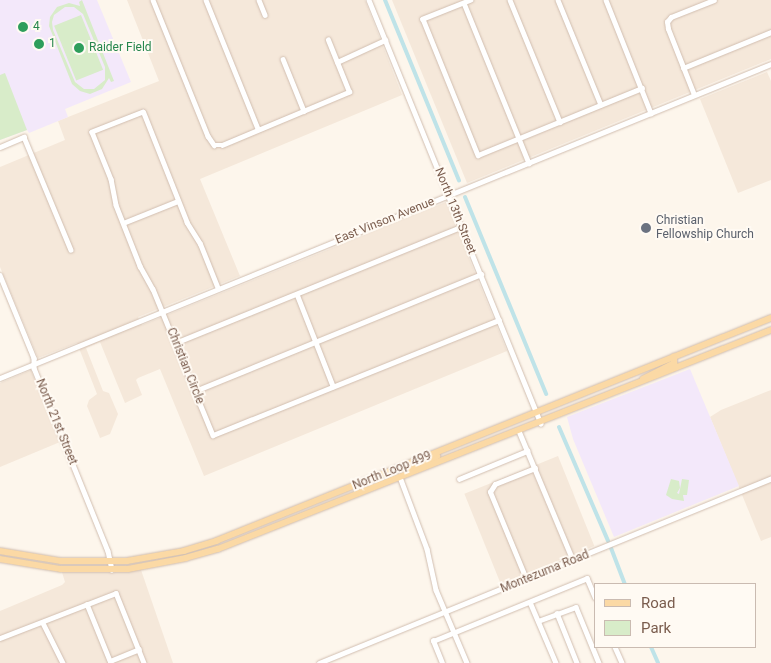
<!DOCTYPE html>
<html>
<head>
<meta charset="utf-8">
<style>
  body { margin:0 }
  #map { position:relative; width:771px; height:663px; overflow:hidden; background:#fdf6ec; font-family:Roboto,sans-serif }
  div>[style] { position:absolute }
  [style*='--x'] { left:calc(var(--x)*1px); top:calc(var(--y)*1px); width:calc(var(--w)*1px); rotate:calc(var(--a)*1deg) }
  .residential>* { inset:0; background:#f5e8da; transform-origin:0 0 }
  .education>* { inset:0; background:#f3e8fa }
  .green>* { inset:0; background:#d8ecc9; transform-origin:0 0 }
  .canal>* { height:4px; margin:-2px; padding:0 2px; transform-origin:2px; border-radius:2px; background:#bfe3e8 }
  .roads { filter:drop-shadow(0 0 1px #d1beb0) drop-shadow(0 0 1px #d1beb0) }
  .minor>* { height:4.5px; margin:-2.25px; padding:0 2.25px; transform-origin:2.25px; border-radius:2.25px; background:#fff }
  .major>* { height:5.5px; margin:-2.75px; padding:0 2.75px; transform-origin:2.75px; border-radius:2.75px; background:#fbd9a5 }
  .dots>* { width:14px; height:14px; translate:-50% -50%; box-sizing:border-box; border:2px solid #fffaf3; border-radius:50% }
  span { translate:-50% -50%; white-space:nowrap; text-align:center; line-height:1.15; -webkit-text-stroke:4px #fffaf3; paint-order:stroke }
  .leisure-label { font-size:12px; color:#27864d }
  .left { translate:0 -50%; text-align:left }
  .street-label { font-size:12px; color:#7a5c4d }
  .worship-label { font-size:12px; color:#5b616d }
  .legend { position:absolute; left:594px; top:583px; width:162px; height:65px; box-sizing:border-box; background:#fffaf3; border:1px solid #cabbb1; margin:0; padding:6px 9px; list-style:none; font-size:15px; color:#7a5c4d }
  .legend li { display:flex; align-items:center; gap:10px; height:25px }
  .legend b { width:25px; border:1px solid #cabbb1 }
</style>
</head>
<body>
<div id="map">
  <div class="residential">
    <i style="clip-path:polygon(127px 0,365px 0,402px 95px,200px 179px,240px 276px,138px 317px,142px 325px,446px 202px,507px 351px,204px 476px,160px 369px,138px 378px,136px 380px,142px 395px,125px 403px,100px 342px,86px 348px,103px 391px,109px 393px,118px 414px,110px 434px,100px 438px,87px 406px,89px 400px,97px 394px,77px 343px,38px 358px,0 267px,0 167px,65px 140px,58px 121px,159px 81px)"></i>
    <i style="clip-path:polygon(392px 0,771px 0,771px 59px,467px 183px)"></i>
    <i style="clip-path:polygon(767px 72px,771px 81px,771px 180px,738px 193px,700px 99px)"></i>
    <i style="clip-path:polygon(31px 370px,60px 442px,0 467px,0 383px)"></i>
    <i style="clip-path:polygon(771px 390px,771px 537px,761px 541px,710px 417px,721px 410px)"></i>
    <i style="left:558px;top:456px;width:97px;height:101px;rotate:68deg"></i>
    <i style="clip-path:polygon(140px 567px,173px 663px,0 663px,0 611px,62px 585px,65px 582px,61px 569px)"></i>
  </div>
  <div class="education">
    <i style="clip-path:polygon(0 0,97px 0,131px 82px,65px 109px,68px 117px,29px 133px,27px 130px,0 140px)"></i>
    <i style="clip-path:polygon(690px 369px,739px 486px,614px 537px,573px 439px,567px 417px)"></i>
  </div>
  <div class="green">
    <i style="clip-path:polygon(evenodd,82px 0,114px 81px,111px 82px,109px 78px,102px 89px,90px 94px,80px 91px,72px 84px,49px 26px,50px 17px,57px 7px,69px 3px,80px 6px,79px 2px,82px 0,65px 7px,74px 7px,83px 14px,105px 67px,105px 80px,94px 89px,84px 89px,75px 82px,53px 30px,52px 22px,54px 15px,65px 7px)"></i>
    <i style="left:81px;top:15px;width:59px;height:29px;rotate:68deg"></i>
    <i style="clip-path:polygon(5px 73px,27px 130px,0 140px,0 75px)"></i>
    <i style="clip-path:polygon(671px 479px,679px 481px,680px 488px,677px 493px,679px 494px,682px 479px,689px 480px,687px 495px,683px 495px,684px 501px,672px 499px,666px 495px)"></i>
  </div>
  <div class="canal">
    <i style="--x:385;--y:0;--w:195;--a:67.7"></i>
    <i style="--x:465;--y:197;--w:213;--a:67.6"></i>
    <i style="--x:559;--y:427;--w:124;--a:66.7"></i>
    <i style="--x:611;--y:548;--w:39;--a:69"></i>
    <i style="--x:651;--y:647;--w:17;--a:66"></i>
  </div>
  <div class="roads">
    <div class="minor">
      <i style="--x:153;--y:0;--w:147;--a:68"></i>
      <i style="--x:208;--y:136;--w:11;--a:56"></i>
      <i style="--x:214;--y:145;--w:8;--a:0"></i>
      <i style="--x:222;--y:145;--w:138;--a:-22.7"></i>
      <i style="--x:349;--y:92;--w:56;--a:-112"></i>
      <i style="--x:206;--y:0;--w:139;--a:68"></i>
      <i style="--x:259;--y:0;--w:16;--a:68"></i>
      <i style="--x:369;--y:0;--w:457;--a:67.9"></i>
      <i style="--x:471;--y:0;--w:52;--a:158.4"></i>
      <i style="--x:423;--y:19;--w:147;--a:68"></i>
      <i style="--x:478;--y:155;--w:177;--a:-22.2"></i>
      <i style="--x:510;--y:0;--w:132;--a:67.7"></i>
      <i style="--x:558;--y:0;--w:113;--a:67.7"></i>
      <i style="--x:606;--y:0;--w:122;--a:68.3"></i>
      <i style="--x:464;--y:3;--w:173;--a:67.9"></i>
      <i style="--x:283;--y:59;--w:56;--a:68"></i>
      <i style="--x:337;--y:62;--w:53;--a:-24.6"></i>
      <i style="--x:683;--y:68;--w:95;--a:-22.2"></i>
      <i style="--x:694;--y:95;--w:71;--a:-111.5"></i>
      <i style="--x:668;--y:29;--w:7;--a:-98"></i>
      <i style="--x:667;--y:22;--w:6;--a:-51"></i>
      <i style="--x:671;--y:17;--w:46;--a:-21.6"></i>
      <i style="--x:0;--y:147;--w:26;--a:-23"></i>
      <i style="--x:24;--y:137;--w:122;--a:67.4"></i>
      <i style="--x:123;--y:223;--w:59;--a:-21.8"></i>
      <i style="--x:0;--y:275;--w:90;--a:67.7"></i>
      <i style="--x:34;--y:358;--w:10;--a:90"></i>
      <i style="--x:34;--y:368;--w:197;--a:68"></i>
      <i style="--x:108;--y:551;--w:19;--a:78"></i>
      <i style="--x:218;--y:289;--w:48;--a:-111.8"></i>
      <i style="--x:200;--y:244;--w:25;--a:-122"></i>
      <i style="--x:187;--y:223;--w:119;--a:-111.6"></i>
      <i style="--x:143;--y:112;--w:55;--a:158.6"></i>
      <i style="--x:92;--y:132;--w:51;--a:68"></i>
      <i style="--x:111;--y:179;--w:26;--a:79"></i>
      <i style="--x:116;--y:205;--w:66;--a:68.5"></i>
      <i style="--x:140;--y:266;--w:26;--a:61"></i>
      <i style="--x:153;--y:289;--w:158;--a:67.7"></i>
      <i style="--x:213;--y:435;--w:308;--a:-21.9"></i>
      <i style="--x:297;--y:294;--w:99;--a:68.6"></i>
      <i style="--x:175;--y:343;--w:309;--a:-22.1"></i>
      <i style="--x:0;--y:378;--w:832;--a:-22.16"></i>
      <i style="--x:195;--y:391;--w:309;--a:-22.2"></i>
      <i style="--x:519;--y:431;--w:140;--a:67.3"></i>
      <i style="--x:400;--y:477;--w:77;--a:69.4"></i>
      <i style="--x:427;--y:549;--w:42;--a:77.6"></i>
      <i style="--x:436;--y:590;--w:79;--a:67"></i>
      <i style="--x:459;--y:479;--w:74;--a:-22.4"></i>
      <i style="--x:526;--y:579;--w:94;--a:-112.5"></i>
      <i style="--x:490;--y:492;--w:9;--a:-58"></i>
      <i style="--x:495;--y:484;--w:43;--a:-21.8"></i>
      <i style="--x:530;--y:602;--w:66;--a:66.9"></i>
      <i style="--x:87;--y:604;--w:64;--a:67.9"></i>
      <i style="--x:557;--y:613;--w:54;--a:68.2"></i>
      <i style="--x:538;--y:621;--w:40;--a:-20.2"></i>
      <i style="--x:576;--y:607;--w:61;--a:67.7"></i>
      <i style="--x:43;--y:623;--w:45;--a:63.4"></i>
      <i style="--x:0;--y:638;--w:124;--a:-21.2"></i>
      <i style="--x:116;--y:593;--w:75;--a:68.2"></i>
      <i style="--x:615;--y:647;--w:17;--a:66"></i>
      <i style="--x:110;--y:661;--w:31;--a:-22"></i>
      <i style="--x:319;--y:663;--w:488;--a:-22.2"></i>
      <i style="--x:442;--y:663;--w:24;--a:-112"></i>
      <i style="--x:433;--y:641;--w:166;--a:-22.2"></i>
      <i style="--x:587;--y:578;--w:21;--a:67"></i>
    </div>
    <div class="major">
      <i style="--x:643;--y:379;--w:35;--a:-27"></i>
      <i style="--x:674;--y:363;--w:6;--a:-90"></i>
      <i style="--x:406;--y:470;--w:34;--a:-24"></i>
      <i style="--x:0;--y:551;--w:62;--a:9.3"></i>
      <i style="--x:61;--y:561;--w:66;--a:0"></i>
      <i style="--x:127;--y:561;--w:58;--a:-10"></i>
      <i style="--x:184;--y:551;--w:34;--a:-17"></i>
      <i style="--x:216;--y:541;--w:598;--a:-21.89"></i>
      <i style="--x:0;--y:559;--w:62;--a:9.3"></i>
      <i style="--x:61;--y:569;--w:67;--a:0"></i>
      <i style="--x:128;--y:569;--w:59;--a:-10.7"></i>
      <i style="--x:186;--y:558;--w:33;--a:-16"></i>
      <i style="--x:218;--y:549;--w:595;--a:-21.6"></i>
    </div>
  </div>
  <div class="dots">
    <i style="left:23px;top:27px;background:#2e9e5b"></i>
    <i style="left:39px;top:44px;background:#2e9e5b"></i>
    <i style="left:79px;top:48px;background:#2e9e5b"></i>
    <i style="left:646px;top:228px;background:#6b7280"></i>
  </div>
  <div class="leisure-label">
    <span class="left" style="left:33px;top:27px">4</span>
    <span class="left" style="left:49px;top:44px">1</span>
    <span class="left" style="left:89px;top:48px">Raider Field</span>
  </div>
  <div class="street-label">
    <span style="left:455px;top:211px;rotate:68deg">North 13th Street</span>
    <span style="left:385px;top:221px;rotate:-22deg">East Vinson Avenue</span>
    <span style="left:185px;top:366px;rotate:68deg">Christian Circle</span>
    <span style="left:56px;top:422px;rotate:68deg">North 21st Street</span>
    <span style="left:392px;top:471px;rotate:-22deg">North Loop 499</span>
    <span style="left:545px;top:572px;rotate:-22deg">Montezuma Road</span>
  </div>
  <div class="worship-label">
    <span class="left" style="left:656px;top:228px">Christian<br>Fellowship Church</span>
  </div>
  <ul class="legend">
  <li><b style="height:6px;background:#fbd9a5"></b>Road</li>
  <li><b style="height:14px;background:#d8ecc9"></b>Park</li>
  </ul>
</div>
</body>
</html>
